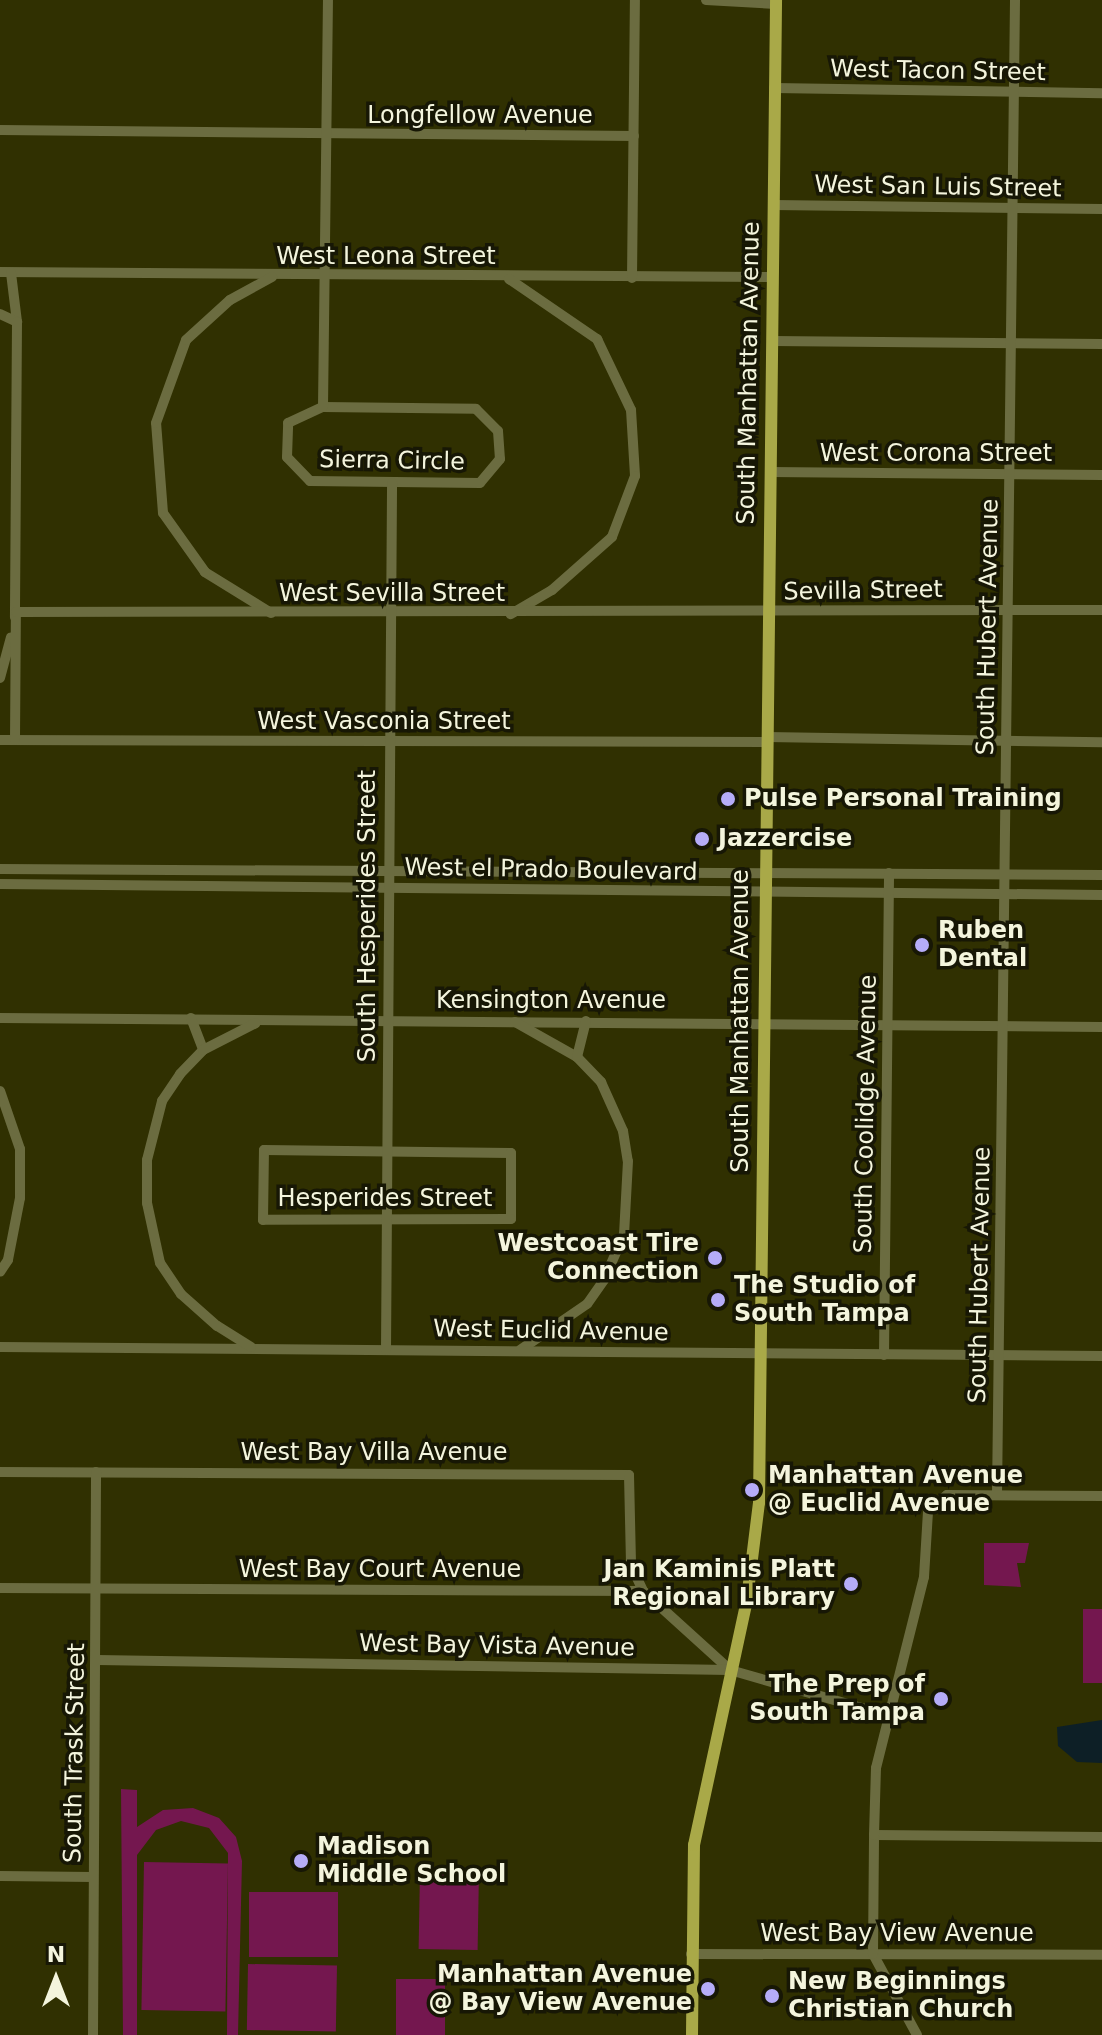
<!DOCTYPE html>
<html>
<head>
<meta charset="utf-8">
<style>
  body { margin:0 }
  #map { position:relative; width:1102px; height:2035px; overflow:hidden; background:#303001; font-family:"DejaVu Sans",sans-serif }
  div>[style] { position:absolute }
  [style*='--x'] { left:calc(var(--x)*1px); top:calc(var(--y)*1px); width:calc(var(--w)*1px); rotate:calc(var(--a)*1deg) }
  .green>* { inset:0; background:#74174f; transform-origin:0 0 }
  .water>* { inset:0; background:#0d1f26 }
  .minor>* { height:10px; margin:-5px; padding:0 5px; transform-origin:5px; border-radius:5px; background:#6b6c40 }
  .major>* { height:12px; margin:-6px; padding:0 6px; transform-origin:6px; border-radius:6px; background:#a9a948 }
  .dots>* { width:22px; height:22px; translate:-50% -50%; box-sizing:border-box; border:4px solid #171705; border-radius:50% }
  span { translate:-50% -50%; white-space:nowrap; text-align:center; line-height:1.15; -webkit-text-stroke:7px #171705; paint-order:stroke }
  .street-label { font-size:24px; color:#f4f5dd }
  .poi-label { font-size:24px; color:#f4f5dd; font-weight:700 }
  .left { translate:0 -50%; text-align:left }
  .right { translate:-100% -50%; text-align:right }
  .north { position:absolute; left:16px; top:1939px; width:80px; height:80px; -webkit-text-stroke:6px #171705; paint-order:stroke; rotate:0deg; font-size:22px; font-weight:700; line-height:32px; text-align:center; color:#f4f5dd }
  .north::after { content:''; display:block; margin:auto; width:28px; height:36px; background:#f4f5dd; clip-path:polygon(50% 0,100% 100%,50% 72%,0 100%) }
</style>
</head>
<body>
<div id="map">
  <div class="green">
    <i style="clip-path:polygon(984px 1543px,1029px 1543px,1025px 1563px,1017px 1563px,1021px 1587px,984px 1585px)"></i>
    <i style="left:1083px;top:1609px;width:19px;height:74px"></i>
    <i style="clip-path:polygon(121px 1789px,137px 1790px,137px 1827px,163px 1810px,193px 1808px,219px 1818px,236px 1837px,242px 1861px,238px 2035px,227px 2035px,228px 1853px,209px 1828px,181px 1821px,156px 1830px,137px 1855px,137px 2035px,123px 2035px)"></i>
    <i style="left:144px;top:1862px;width:84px;height:148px;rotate:1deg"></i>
    <i style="left:420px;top:1870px;width:59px;height:79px;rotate:1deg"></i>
    <i style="left:249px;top:1892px;width:89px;height:65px"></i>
    <i style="left:248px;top:1964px;width:89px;height:66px;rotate:1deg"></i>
    <i style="left:396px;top:1979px;width:49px;height:56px"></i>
  </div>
  <div class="water">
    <i style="clip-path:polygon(1102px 1720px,1102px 1763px,1077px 1762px,1058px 1746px,1057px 1727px)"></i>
  </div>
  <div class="minor">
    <i style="--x:706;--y:0;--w:70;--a:3.3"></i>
    <i style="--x:774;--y:88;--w:328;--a:0.9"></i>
    <i style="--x:0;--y:130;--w:634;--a:0.54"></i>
    <i style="--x:773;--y:205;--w:329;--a:0.7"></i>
    <i style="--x:0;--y:272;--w:772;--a:0.37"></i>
    <i style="--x:11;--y:273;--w:49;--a:83"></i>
    <i style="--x:632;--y:278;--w:278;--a:-89.4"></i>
    <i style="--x:509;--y:279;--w:107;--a:34.3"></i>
    <i style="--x:597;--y:339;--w:79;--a:64.4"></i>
    <i style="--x:631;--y:410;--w:66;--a:86.5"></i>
    <i style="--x:635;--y:476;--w:65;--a:110.7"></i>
    <i style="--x:612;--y:537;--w:80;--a:138.5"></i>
    <i style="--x:552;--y:590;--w:48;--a:149.7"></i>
    <i style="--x:0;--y:314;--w:19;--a:25"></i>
    <i style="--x:17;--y:322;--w:295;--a:90.4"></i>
    <i style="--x:772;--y:341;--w:330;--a:0.5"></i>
    <i style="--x:323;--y:407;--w:153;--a:0.7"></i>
    <i style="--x:476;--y:409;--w:31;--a:45"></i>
    <i style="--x:498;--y:431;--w:28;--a:86"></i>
    <i style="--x:500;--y:459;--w:31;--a:130"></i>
    <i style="--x:480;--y:483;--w:170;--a:-179.3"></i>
    <i style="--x:310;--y:481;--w:33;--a:-134"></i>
    <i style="--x:287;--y:457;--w:34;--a:-88"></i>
    <i style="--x:288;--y:423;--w:38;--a:-25"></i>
    <i style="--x:323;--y:407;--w:407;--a:-89.3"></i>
    <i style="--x:770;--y:472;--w:332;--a:0.5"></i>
    <i style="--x:271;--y:613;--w:78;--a:-148.2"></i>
    <i style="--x:205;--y:572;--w:72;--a:-125.4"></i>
    <i style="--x:163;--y:513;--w:90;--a:-94.4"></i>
    <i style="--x:156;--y:423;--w:88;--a:-70.1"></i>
    <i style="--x:186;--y:340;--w:59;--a:-42.3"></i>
    <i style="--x:230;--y:300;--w:48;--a:-28.7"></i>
    <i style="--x:0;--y:678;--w:42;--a:-75"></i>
    <i style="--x:767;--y:737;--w:335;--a:0.9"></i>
    <i style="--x:0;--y:740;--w:767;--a:0.15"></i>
    <i style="--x:15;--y:740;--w:128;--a:-89.6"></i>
    <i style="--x:16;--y:612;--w:1086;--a:-0.11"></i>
    <i style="--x:0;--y:869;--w:1102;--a:0.31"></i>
    <i style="--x:0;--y:884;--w:1102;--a:0.57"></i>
    <i style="--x:0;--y:1018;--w:1102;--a:0.47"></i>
    <i style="--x:191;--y:1018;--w:34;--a:69"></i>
    <i style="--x:515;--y:1022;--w:71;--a:29.4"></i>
    <i style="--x:577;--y:1057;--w:35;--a:46"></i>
    <i style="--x:601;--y:1082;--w:54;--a:65.8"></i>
    <i style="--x:623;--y:1131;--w:30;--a:81"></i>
    <i style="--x:628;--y:1161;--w:73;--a:93.1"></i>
    <i style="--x:624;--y:1234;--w:50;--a:113.5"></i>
    <i style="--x:604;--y:1280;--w:29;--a:125"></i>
    <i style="--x:587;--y:1304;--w:81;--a:145.5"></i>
    <i style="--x:577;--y:1057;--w:37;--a:-76"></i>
    <i style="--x:0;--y:1091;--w:61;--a:71"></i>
    <i style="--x:20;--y:1149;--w:49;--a:90"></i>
    <i style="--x:20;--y:1198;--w:63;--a:101"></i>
    <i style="--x:8;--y:1260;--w:14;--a:124"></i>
    <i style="--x:264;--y:1150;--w:247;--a:0.7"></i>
    <i style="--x:511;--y:1153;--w:66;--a:90"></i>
    <i style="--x:511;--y:1219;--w:248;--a:179.8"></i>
    <i style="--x:263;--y:1220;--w:70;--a:-89.2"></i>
    <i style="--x:0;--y:1347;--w:1102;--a:0.47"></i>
    <i style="--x:251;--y:1347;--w:40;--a:-148"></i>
    <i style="--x:217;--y:1326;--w:48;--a:-138.4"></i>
    <i style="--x:181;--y:1294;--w:37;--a:-124"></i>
    <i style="--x:160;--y:1263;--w:61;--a:-102.2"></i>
    <i style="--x:147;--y:1203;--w:43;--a:-90"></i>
    <i style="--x:147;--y:1160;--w:61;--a:-75.7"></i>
    <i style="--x:162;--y:1101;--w:32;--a:-56"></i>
    <i style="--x:180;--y:1074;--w:33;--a:-46"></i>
    <i style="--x:203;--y:1050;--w:59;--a:-27"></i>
    <i style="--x:386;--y:1350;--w:867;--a:-89.6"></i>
    <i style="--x:884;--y:1355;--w:482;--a:-89.4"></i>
    <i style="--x:0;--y:1472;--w:629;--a:0.27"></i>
    <i style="--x:629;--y:1475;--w:90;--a:88.7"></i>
    <i style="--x:631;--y:1565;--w:29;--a:65"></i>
    <i style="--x:997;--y:1495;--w:1495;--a:-89.31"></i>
    <i style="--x:0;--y:1588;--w:643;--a:0.27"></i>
    <i style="--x:643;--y:1591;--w:118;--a:42.2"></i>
    <i style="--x:97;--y:1660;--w:633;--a:0.91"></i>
    <i style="--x:730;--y:1670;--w:166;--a:16.1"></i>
    <i style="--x:874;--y:1835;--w:228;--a:0.5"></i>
    <i style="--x:0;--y:1876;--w:93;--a:0.6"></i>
    <i style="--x:691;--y:1954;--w:411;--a:0.1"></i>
    <i style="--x:93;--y:2035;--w:563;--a:-89.69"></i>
    <i style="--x:917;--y:2035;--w:92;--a:-118.5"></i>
    <i style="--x:873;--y:1954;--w:119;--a:-89.5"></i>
    <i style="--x:874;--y:1835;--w:67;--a:-88.3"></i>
    <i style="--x:876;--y:1768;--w:197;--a:-75.9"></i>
    <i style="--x:924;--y:1577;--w:66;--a:-86.5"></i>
    <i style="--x:928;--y:1511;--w:25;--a:-40"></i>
    <i style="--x:947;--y:1495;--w:155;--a:0.4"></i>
  </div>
  <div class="major">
    <i style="--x:692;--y:2035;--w:190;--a:-89.4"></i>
    <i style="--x:694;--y:1845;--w:252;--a:-77.8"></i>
    <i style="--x:747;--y:1599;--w:97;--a:-82.9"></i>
    <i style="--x:759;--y:1503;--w:1503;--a:-89.35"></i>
  </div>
  <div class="dots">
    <i style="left:728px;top:799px;background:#b5acf8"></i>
    <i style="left:702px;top:839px;background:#b5acf8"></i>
    <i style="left:922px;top:945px;background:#b5acf8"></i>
    <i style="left:715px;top:1258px;background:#b5acf8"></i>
    <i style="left:718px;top:1300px;background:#b5acf8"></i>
    <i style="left:752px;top:1490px;background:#b5acf8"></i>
    <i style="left:851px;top:1584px;background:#b5acf8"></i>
    <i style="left:941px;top:1699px;background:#b5acf8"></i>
    <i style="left:301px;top:1861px;background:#b5acf8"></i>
    <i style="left:708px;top:1989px;background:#b5acf8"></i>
    <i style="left:772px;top:1996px;background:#b5acf8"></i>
  </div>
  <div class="street-label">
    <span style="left:938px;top:71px;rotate:1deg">West Tacon Street</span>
    <span style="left:480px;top:116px">Longfellow Avenue</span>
    <span style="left:938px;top:187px;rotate:1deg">West San Luis Street</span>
    <span style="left:386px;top:257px">West Leona Street</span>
    <span style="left:749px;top:373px;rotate:-89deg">South Manhattan Avenue</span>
    <span style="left:936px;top:454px">West Corona Street</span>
    <span style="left:392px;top:461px;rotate:1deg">Sierra Circle</span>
    <span style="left:863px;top:591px;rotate:-1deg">Sevilla Street</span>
    <span style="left:392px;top:594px">West Sevilla Street</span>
    <span style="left:988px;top:627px;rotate:-89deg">South Hubert Avenue</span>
    <span style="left:384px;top:722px">West Vasconia Street</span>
    <span style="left:551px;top:870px;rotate:1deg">West el Prado Boulevard</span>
    <span style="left:368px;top:916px;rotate:-90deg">South Hesperides Street</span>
    <span style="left:551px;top:1001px">Kensington Avenue</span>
    <span style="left:741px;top:1021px;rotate:-90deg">South Manhattan Avenue</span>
    <span style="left:866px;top:1114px;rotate:-89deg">South Coolidge Avenue</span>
    <span style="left:385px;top:1199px">Hesperides Street</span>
    <span style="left:980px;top:1275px;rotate:-89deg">South Hubert Avenue</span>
    <span style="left:551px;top:1331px;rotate:1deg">West Euclid Avenue</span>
    <span style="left:374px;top:1453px">West Bay Villa Avenue</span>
    <span style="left:380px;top:1570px">West Bay Court Avenue</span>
    <span style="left:497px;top:1646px;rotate:1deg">West Bay Vista Avenue</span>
    <span style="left:75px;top:1753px;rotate:-89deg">South Trask Street</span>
    <span style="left:897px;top:1934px">West Bay View Avenue</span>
  </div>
  <div class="poi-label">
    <span class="left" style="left:744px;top:799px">Pulse Personal Training</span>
    <span class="left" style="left:718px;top:839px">Jazzercise</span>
    <span class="left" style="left:938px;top:945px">Ruben<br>Dental</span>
    <span class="right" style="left:699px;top:1258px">Westcoast Tire<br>Connection</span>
    <span class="left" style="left:734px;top:1300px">The Studio of<br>South Tampa</span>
    <span class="left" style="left:768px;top:1490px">Manhattan Avenue<br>@ Euclid Avenue</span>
    <span class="right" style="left:835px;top:1584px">Jan Kaminis Platt<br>Regional Library</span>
    <span class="right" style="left:925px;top:1699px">The Prep of<br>South Tampa</span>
    <span class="left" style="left:317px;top:1861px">Madison<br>Middle School</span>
    <span class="right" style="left:692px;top:1989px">Manhattan Avenue<br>@ Bay View Avenue</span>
    <span class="left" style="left:788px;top:1996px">New Beginnings<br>Christian Church</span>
  </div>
  <div class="north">N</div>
</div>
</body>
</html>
